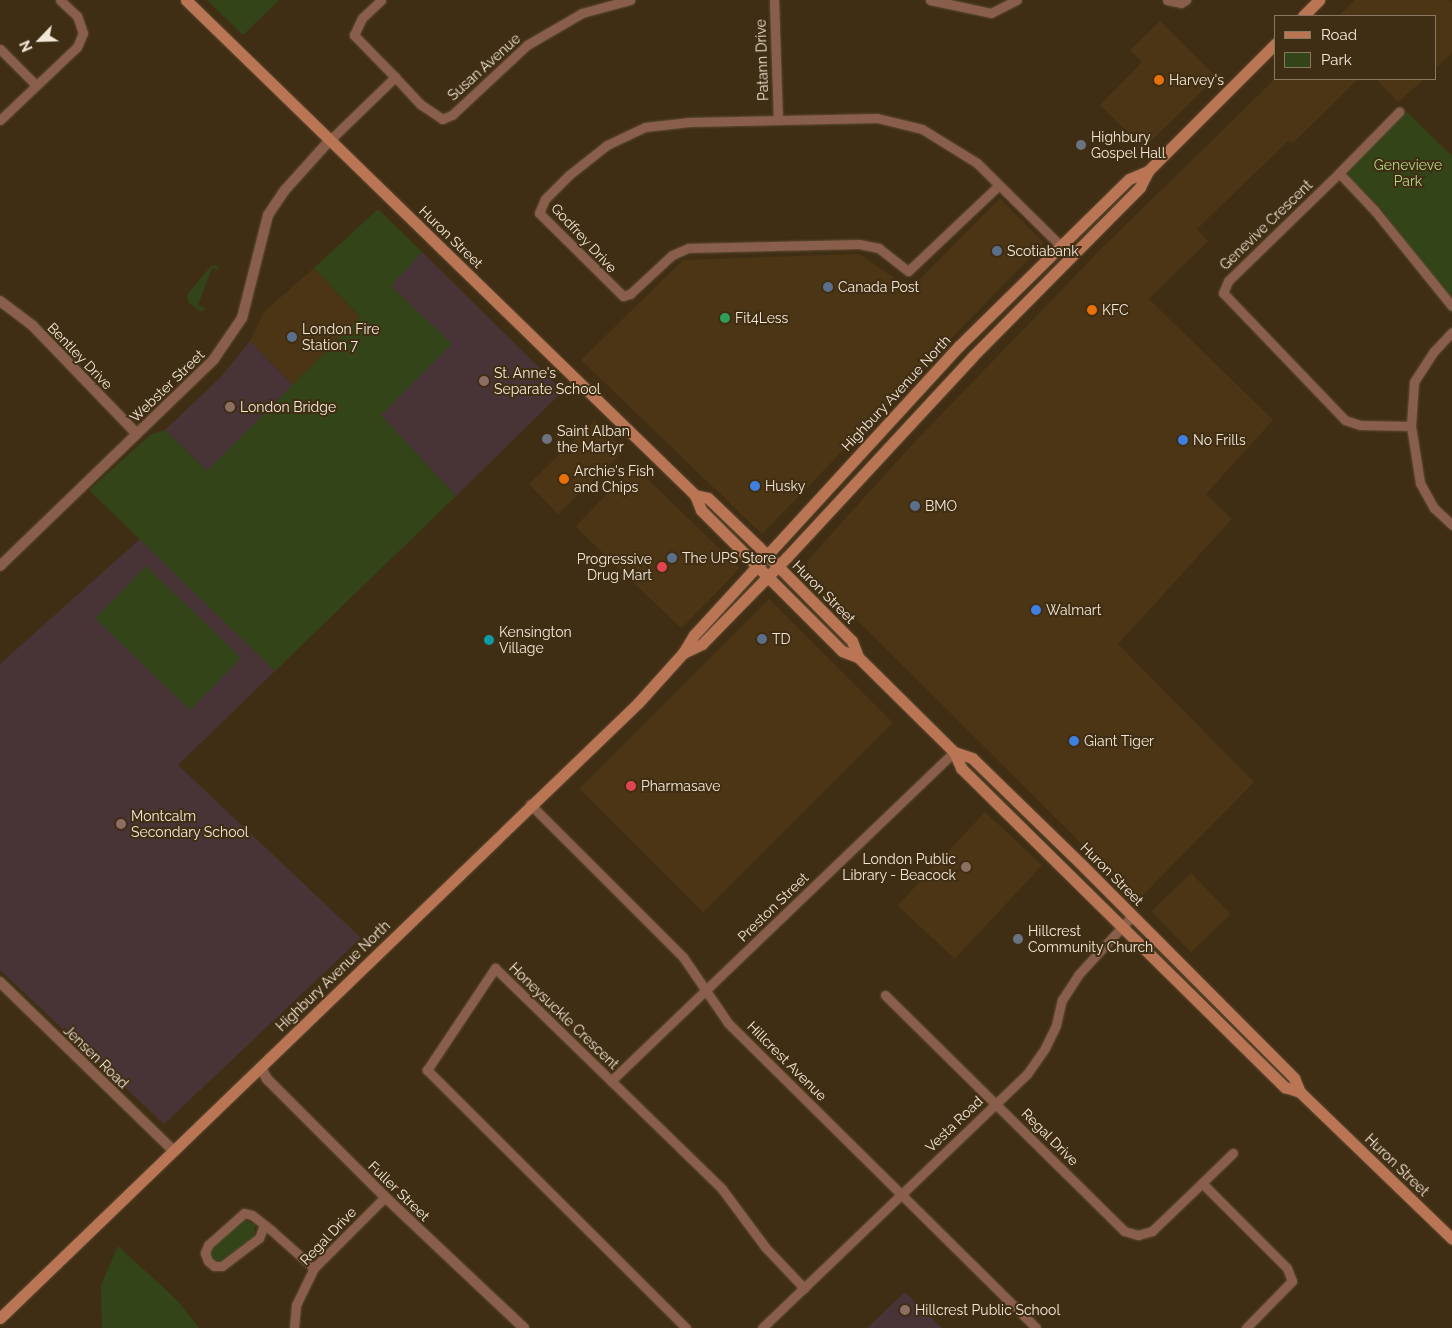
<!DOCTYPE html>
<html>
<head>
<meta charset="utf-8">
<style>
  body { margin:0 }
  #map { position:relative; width:1452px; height:1328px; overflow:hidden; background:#402e14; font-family:Raleway,sans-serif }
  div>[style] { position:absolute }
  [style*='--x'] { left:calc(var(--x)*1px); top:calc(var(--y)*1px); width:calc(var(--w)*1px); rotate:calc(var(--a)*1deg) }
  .built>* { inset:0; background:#4b3514; transform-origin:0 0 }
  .education>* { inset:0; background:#483337 }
  .green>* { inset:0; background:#324418; transform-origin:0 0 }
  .roads { filter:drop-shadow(0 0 1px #5d4c33) drop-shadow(0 0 1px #5d4c33) }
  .minor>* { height:9px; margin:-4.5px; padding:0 4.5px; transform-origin:4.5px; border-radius:4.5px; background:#895e4a }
  .tertiary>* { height:10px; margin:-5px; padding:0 5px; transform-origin:5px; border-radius:5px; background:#895e4a }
  .secondary>* { height:11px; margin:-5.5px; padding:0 5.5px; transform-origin:5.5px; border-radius:5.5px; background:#ba7555 }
  .dots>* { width:14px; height:14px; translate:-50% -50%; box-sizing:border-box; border:2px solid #402e14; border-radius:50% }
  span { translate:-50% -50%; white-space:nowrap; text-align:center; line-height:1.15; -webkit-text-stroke:4px #402e14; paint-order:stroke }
  .street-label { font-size:14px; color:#f3e8d8 }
  .poi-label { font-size:14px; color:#f3e8d8 }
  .left { translate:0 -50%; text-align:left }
  .right { translate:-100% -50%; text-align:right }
  .park-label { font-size:14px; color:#b3d786 }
  .legend { position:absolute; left:1274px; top:15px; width:162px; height:65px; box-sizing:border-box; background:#402e14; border:1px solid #887862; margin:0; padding:6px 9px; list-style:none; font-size:15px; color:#f3e8d8 }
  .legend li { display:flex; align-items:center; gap:10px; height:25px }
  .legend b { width:25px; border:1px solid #887862 }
  .north { position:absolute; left:15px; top:15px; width:50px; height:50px; -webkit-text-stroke:4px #402e14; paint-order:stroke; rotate:246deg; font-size:14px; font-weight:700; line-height:20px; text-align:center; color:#f3e8d8 }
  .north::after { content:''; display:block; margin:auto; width:18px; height:22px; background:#f3e8d8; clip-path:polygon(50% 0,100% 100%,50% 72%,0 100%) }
</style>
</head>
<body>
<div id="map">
  <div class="built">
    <i style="clip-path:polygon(1355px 0,1448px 0,1452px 3px,1452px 53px,1436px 68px,1436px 16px,1338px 16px)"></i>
    <i style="clip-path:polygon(1160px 21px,1216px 77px,1144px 148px,1100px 105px,1142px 62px,1130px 50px)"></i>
    <i style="clip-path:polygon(1276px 78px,1358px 79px,1293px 143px,1289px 140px,1197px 229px,1208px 241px,1149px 299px,1273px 420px,1206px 494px,1232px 519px,1118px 644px,1254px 782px,1138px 900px,809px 572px,807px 561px,910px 447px,1102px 248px)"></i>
    <i style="clip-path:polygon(1376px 79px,1424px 79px,1398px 102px)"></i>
    <i style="clip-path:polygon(1000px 198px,1044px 243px,762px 534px,581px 360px,683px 260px,859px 254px,910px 289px)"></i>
    <i style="clip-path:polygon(314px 268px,360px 317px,293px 385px,250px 341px,264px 312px)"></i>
    <i style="left:595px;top:420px;width:42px;height:92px;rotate:46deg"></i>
    <i style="left:634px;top:466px;width:147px;height:84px;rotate:44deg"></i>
    <i style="left:769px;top:599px;width:175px;height:268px;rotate:45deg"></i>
    <i style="left:985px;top:812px;width:78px;height:128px;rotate:43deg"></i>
    <i style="left:1191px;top:873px;width:57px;height:55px;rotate:46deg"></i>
  </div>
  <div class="education">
    <i style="clip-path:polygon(422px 252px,563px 391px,456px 496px,381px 415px,451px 344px,390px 285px)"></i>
    <i style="clip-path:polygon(250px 341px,293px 385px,207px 471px,165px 430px,220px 378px)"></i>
    <i style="clip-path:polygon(140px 539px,275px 671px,178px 765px,361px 938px,164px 1124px,0 970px,0 664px)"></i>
    <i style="clip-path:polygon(905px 1292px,942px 1328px,867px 1328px)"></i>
  </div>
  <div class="green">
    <i style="clip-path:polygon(207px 0,279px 0,243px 35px)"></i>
    <i style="clip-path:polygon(1407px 112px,1452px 156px,1452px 297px,1429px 273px,1378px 205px,1349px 177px,1348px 170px)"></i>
    <i style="clip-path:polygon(378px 209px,422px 252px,391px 286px,452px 344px,381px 415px,456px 496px,275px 671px,89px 490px,150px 435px,165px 430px,207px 471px,360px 317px,314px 268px)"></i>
    <i style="clip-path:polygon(217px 265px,219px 270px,212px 268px,198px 305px,207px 309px,200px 311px,188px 302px,187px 295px,211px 266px)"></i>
    <i style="left:146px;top:566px;width:132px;height:73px;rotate:44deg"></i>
    <i style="clip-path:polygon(242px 1219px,255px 1224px,254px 1237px,221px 1261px,214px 1260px,210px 1255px,212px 1247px)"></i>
    <i style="clip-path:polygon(118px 1246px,178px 1301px,199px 1328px,102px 1328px,101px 1285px)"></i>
  </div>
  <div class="roads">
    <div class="minor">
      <i style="--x:774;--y:0;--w:120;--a:88.1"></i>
      <i style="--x:930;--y:0;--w:62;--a:12"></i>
      <i style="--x:991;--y:13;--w:29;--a:-27"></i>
      <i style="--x:1167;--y:0;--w:14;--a:12"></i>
      <i style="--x:1181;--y:3;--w:6;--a:-31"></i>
      <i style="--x:0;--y:49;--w:51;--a:45"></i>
      <i style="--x:395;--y:77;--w:37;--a:47"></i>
      <i style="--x:420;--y:104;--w:27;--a:34"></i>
      <i style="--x:442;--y:119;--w:11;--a:-22"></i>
      <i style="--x:452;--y:115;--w:103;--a:-43"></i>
      <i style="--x:527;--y:45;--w:64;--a:-30.2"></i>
      <i style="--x:582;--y:13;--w:50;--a:-15.2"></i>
      <i style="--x:0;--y:120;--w:106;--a:-43.5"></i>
      <i style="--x:77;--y:47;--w:15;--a:-67"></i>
      <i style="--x:83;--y:33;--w:18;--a:-109"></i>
      <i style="--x:77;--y:16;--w:23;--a:-137"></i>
      <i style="--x:330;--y:140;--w:91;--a:-44.1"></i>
      <i style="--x:395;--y:77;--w:59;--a:-134.3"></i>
      <i style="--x:354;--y:35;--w:19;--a:-65"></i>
      <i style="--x:362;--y:18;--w:26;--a:-43"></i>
      <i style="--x:1339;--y:173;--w:86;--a:-45.5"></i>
      <i style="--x:998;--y:186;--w:124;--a:136.6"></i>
      <i style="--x:908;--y:271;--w:37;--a:-142"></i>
      <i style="--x:879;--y:248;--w:20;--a:-169"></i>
      <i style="--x:859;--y:244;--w:171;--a:178.7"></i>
      <i style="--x:688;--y:248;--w:17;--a:156"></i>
      <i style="--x:672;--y:255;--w:57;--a:137.1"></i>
      <i style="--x:630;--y:294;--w:7;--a:164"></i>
      <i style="--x:623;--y:296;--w:118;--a:-135.3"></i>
      <i style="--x:539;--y:213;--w:15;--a:-67"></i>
      <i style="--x:545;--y:199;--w:34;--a:-45"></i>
      <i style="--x:569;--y:175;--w:48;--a:-38.3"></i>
      <i style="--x:607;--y:145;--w:42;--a:-25.3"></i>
      <i style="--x:645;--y:127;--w:45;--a:-6.3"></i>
      <i style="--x:690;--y:122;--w:187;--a:-1.2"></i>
      <i style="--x:877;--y:118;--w:46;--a:13.7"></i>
      <i style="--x:922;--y:129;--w:65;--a:31.7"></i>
      <i style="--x:977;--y:163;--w:132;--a:44.7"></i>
      <i style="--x:1452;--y:332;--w:26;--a:133"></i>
      <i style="--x:1434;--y:351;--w:37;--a:123"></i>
      <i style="--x:1414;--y:382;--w:44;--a:93.9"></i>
      <i style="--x:1411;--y:426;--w:58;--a:81"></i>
      <i style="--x:1420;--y:483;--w:29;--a:61"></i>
      <i style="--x:1434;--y:508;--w:25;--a:43"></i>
      <i style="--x:1411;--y:426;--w:51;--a:-178.9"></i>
      <i style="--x:1360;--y:425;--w:16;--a:-162"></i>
      <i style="--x:1345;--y:420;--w:176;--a:-133.8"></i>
      <i style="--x:1223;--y:293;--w:13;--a:-67"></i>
      <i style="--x:1228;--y:281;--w:155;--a:-44.2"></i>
      <i style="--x:1339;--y:173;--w:52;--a:46.5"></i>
      <i style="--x:1375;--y:211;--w:122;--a:51"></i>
      <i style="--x:530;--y:804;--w:216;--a:45"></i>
      <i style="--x:683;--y:957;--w:80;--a:55.7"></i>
      <i style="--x:728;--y:1023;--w:433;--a:44.7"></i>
      <i style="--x:885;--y:995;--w:336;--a:44.6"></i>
      <i style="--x:1124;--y:1231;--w:15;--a:16"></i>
      <i style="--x:1138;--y:1235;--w:15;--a:-16"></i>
      <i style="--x:1152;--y:1231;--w:69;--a:-43.8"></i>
      <i style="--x:1202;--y:1183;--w:120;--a:45"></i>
      <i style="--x:1287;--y:1268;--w:14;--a:69"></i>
      <i style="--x:1292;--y:1281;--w:66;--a:134.4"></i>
      <i style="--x:611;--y:1081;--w:475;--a:-43.8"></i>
      <i style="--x:1202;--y:1183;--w:43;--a:-44.1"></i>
      <i style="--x:264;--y:1225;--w:14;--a:111"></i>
      <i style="--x:259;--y:1238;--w:46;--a:142.9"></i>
      <i style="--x:222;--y:1266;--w:8;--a:180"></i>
      <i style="--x:214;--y:1266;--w:8;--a:-140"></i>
      <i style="--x:208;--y:1261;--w:9;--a:-111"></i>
      <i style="--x:205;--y:1253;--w:9;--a:-69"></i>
      <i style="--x:208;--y:1245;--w:48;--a:-41.6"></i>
      <i style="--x:244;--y:1213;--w:8;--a:14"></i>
      <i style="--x:252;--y:1215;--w:24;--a:38"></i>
      <i style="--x:271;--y:1230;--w:57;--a:41.5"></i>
      <i style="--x:294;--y:1328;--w:23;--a:-85"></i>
      <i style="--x:296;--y:1305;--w:41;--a:-64.1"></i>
      <i style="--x:314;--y:1268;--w:100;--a:-45"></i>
      <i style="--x:686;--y:1328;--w:366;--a:-135.1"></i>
      <i style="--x:427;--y:1070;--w:123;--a:-56.3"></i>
      <i style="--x:495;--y:968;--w:317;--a:44.2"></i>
      <i style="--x:722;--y:1189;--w:72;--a:53.4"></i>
      <i style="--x:765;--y:1247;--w:57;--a:46.4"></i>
      <i style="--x:762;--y:1328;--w:367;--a:-43.8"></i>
      <i style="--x:1027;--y:1074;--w:32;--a:-55"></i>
      <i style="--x:1045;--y:1048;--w:25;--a:-64"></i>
      <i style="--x:1056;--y:1025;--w:26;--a:-77"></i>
      <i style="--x:1062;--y:1000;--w:30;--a:-57"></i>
      <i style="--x:1078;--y:975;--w:81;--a:-47.5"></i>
    </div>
    <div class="tertiary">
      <i style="--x:0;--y:301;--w:40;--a:37"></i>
      <i style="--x:32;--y:325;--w:151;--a:46.1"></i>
      <i style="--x:0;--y:566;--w:298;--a:-44"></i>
      <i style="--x:214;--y:359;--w:50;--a:-55.7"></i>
      <i style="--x:242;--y:318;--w:106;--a:-75.8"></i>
      <i style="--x:268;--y:215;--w:30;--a:-56"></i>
      <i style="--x:285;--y:190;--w:67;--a:-48"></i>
      <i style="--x:0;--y:982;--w:241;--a:44.2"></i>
      <i style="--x:261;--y:1068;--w:13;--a:61"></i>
      <i style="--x:267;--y:1079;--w:167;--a:45"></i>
      <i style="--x:385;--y:1197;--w:191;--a:43.3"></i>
    </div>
    <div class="secondary">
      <i style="--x:186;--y:0;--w:710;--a:44.2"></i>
      <i style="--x:695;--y:495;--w:16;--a:68"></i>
      <i style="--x:701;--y:510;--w:199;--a:45"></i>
      <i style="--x:842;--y:651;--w:17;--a:21"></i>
      <i style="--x:858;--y:657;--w:135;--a:44.7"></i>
      <i style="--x:954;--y:752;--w:17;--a:66"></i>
      <i style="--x:961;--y:768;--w:455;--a:44.6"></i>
      <i style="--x:1285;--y:1087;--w:16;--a:18"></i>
      <i style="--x:1300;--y:1092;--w:211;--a:44"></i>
      <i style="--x:1303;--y:16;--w:23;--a:-45"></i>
      <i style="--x:695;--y:495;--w:13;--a:13"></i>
      <i style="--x:708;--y:498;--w:71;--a:43.9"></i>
      <i style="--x:759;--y:547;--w:132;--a:45.3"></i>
      <i style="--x:852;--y:641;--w:17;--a:69"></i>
      <i style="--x:683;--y:653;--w:21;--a:-25"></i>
      <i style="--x:702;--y:644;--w:122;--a:-45.7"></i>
      <i style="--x:787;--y:557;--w:272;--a:-47.2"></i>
      <i style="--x:972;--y:357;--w:239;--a:-45.3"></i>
      <i style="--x:1140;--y:187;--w:18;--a:-63"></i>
      <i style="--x:1148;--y:171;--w:181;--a:-45"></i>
      <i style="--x:954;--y:752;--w:19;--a:18"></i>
      <i style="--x:972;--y:758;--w:156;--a:44.2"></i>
      <i style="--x:1084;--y:867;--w:298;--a:45.1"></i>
      <i style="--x:1294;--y:1078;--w:15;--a:67"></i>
      <i style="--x:0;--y:1318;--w:886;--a:-43.95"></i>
      <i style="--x:638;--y:703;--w:67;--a:-48"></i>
      <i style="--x:683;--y:653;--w:21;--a:-59"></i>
      <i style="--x:694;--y:635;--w:392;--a:-47.5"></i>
      <i style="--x:959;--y:346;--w:238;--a:-44.5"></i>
      <i style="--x:1129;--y:179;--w:21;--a:-23"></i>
    </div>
  </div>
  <div class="dots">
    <i style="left:1159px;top:80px;background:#e8710a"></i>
    <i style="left:1081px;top:145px;background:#6b7280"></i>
    <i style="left:997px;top:251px;background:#5c6f8a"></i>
    <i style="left:828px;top:287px;background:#5c6f8a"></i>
    <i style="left:1092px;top:310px;background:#e8710a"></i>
    <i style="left:725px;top:318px;background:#2e9e5b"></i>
    <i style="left:292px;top:337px;background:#5c6f8a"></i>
    <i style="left:484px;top:381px;background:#8d6e63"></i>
    <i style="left:230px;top:407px;background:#8d6e63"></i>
    <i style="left:547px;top:439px;background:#6b7280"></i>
    <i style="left:1183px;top:440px;background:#3f7fe0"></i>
    <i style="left:564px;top:479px;background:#e8710a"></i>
    <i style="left:755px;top:486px;background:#3f7fe0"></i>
    <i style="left:915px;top:506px;background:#5c6f8a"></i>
    <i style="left:672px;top:558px;background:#5c6f8a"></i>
    <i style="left:662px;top:567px;background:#e0444e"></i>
    <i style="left:1036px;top:610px;background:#3f7fe0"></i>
    <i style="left:762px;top:639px;background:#5c6f8a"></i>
    <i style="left:489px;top:640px;background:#0f9aa8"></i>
    <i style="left:1074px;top:741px;background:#3f7fe0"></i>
    <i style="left:631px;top:786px;background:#e0444e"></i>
    <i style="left:121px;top:824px;background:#8d6e63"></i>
    <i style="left:966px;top:867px;background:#8d6e63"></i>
    <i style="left:1018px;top:939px;background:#6b7280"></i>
    <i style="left:905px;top:1310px;background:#8d6e63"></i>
  </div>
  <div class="street-label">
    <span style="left:762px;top:60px;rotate:-92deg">Patann Drive</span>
    <span style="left:484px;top:67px;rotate:-42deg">Susan Avenue</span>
    <span style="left:1266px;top:225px;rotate:-44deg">Genevive Crescent</span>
    <span style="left:451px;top:237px;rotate:44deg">Huron Street</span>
    <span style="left:584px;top:238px;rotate:47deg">Godfrey Drive</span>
    <span style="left:80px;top:356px;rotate:46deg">Bentley Drive</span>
    <span style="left:167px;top:386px;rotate:-44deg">Webster Street</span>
    <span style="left:896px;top:393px;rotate:-47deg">Highbury Avenue North</span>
    <span style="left:824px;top:592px;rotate:45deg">Huron Street</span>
    <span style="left:1112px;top:874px;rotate:45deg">Huron Street</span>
    <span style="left:773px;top:907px;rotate:-44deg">Preston Street</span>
    <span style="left:333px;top:976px;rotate:-44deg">Highbury Avenue North</span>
    <span style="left:564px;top:1016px;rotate:44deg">Honeysuckle Crescent</span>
    <span style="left:96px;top:1057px;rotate:44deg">Jensen Road</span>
    <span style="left:787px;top:1061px;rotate:45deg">Hillcrest Avenue</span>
    <span style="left:954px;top:1124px;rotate:-44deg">Vesta Road</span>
    <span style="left:1050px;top:1137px;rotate:45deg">Regal Drive</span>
    <span style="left:1397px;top:1165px;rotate:44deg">Huron Street</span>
    <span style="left:399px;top:1191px;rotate:44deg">Fuller Street</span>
    <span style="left:328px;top:1236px;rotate:-46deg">Regal Drive</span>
  </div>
  <div class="poi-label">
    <span class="left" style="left:1169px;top:80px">Harvey's</span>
    <span class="left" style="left:1091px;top:145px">Highbury<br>Gospel Hall</span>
    <span class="left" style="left:1007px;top:251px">Scotiabank</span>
    <span class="left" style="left:838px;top:287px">Canada Post</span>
    <span class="left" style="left:1102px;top:310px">KFC</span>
    <span class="left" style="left:735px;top:318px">Fit4Less</span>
    <span class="left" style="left:302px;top:337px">London Fire<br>Station 7</span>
    <span class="left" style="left:494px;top:381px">St. Anne's<br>Separate School</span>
    <span class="left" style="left:240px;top:407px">London Bridge</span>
    <span class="left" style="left:557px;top:439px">Saint Alban<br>the Martyr</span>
    <span class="left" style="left:1193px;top:440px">No Frills</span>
    <span class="left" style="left:574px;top:479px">Archie's Fish<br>and Chips</span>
    <span class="left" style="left:765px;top:486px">Husky</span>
    <span class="left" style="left:925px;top:506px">BMO</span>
    <span class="left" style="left:682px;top:558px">The UPS Store</span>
    <span class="right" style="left:652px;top:567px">Progressive<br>Drug Mart</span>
    <span class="left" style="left:1046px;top:610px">Walmart</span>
    <span class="left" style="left:499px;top:640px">Kensington<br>Village</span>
    <span class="left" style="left:772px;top:639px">TD</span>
    <span class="left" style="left:1084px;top:741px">Giant Tiger</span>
    <span class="left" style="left:641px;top:786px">Pharmasave</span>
    <span class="left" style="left:131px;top:824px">Montcalm<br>Secondary School</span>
    <span class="right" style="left:956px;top:867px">London Public<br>Library - Beacock</span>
    <span class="left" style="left:1028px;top:939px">Hillcrest<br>Community Church</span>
    <span class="left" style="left:915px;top:1310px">Hillcrest Public School</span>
  </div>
  <div class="park-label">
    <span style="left:1408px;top:173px">Genevieve<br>Park</span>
  </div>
  <ul class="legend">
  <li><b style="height:6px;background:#ba7555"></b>Road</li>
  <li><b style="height:14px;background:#324418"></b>Park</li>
  </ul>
  <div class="north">N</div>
</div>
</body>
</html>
